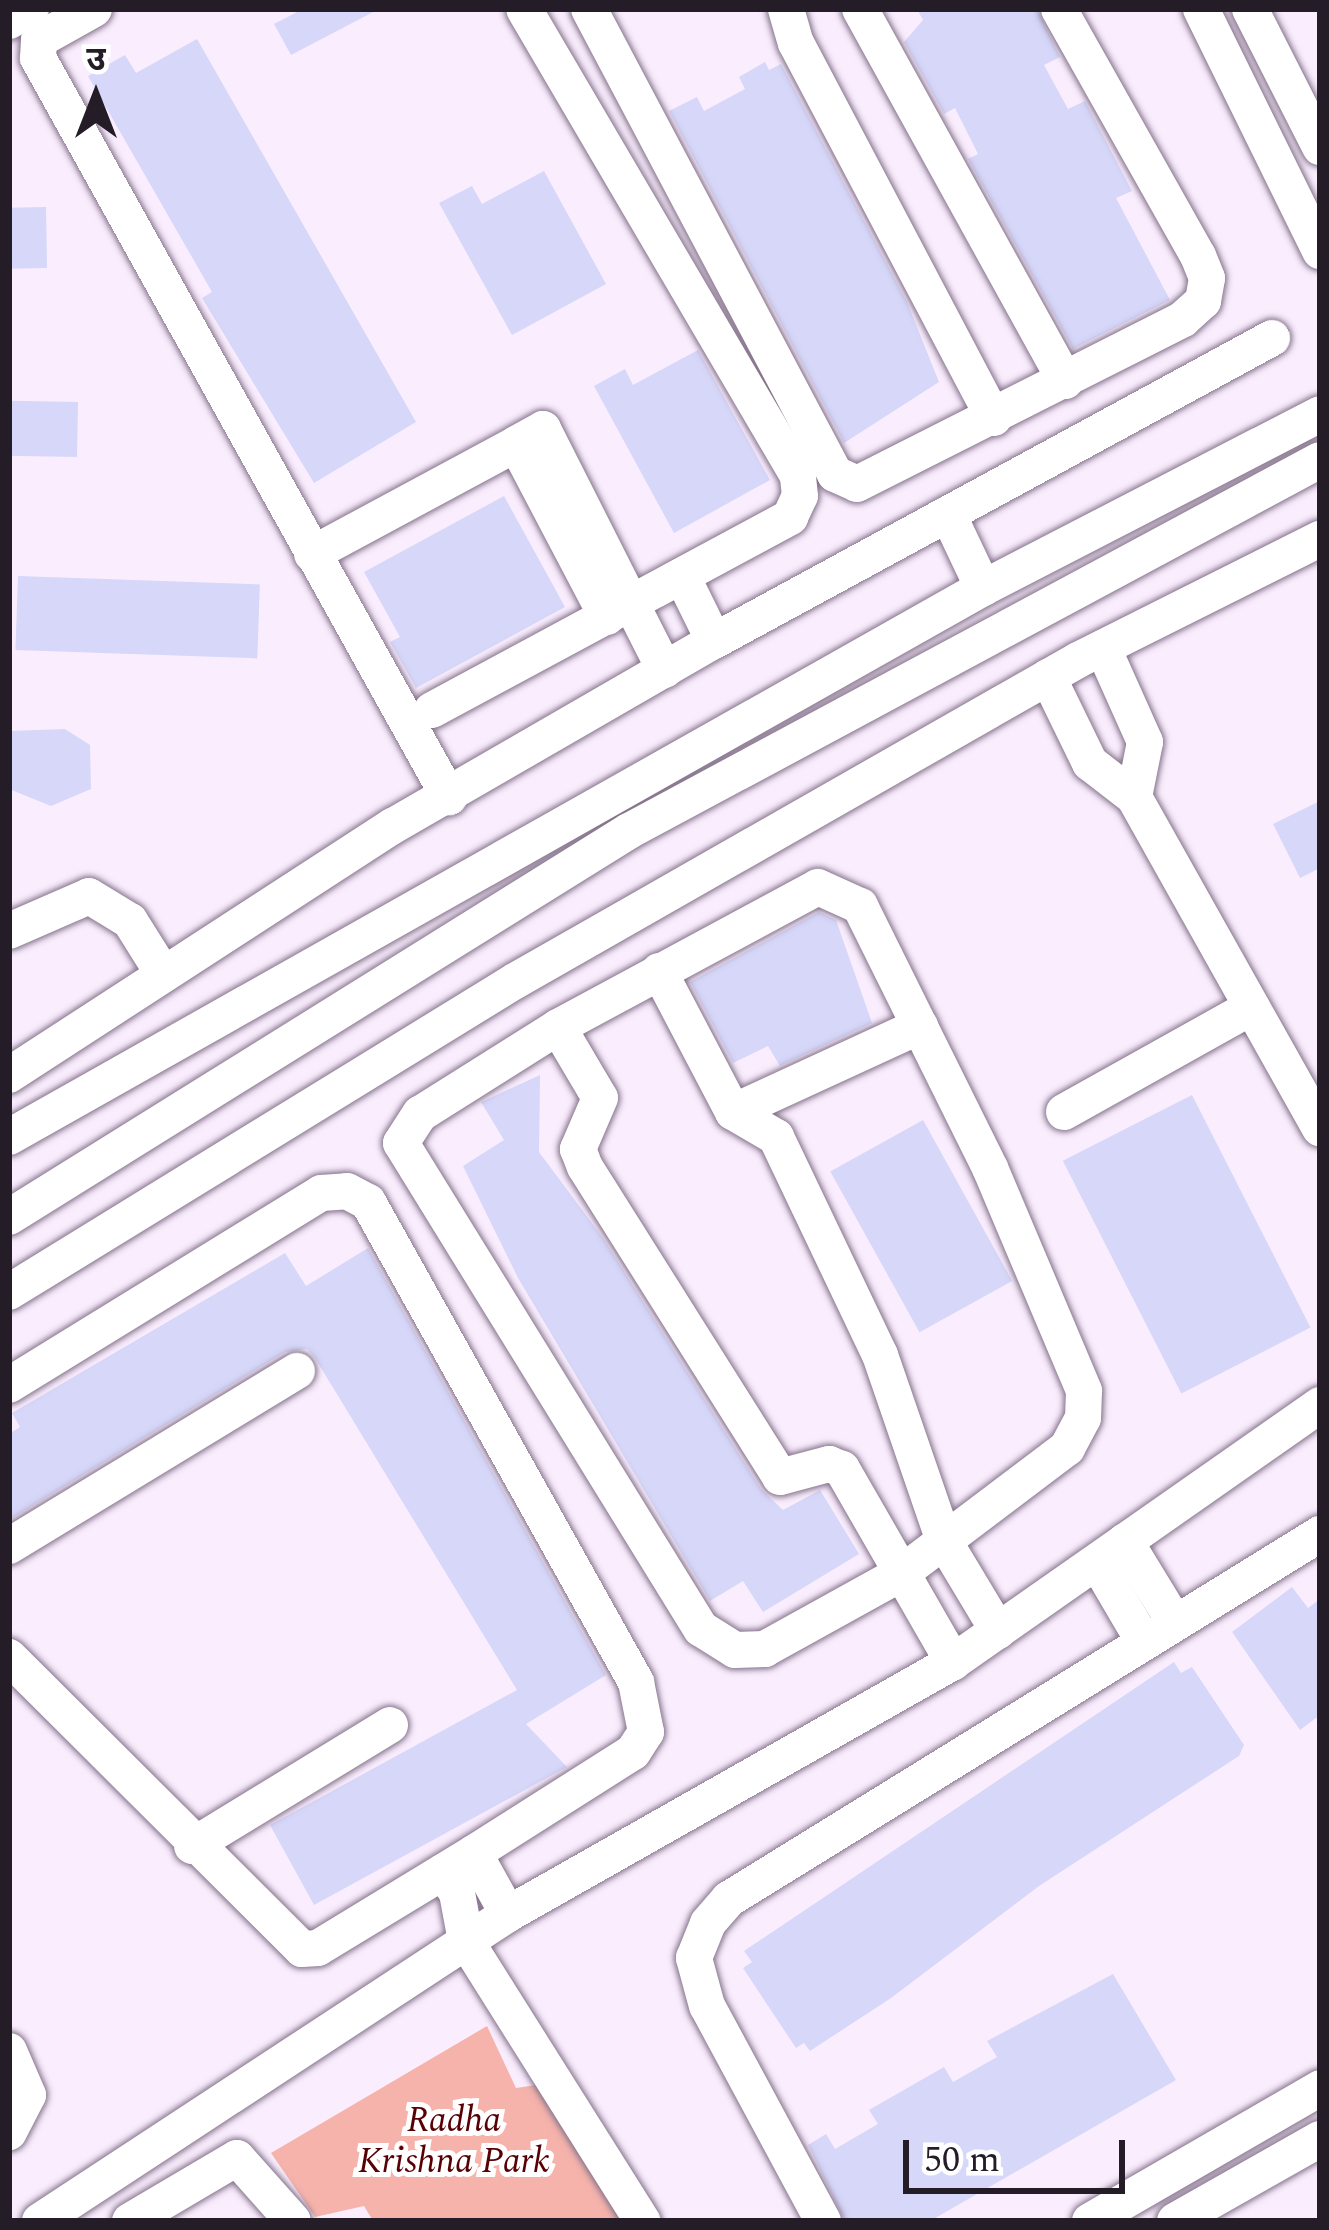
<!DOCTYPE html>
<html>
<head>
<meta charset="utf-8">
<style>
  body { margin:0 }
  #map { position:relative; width:1329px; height:2230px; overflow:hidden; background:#faeefe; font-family:Spectral,"Noto Sans Devanagari",serif }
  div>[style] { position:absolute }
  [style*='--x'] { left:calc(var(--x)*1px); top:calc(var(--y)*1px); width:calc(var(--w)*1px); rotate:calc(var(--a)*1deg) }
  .green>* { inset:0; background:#f5b3ab }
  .building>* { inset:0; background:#d6d7f9; transform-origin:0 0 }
  .roads { filter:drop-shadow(0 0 3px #85738b) drop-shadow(0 0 3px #85738b) }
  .minor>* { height:36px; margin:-18px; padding:0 18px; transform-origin:18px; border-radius:18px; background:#fff }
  span { translate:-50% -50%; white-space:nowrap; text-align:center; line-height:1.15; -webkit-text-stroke:10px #fff; paint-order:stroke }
  .park-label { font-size:36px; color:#570105; font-style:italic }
  .frame { position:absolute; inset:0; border:12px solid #241c26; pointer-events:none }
  .north { position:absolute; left:36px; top:36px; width:120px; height:120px; -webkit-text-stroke:9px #fff; paint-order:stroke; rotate:0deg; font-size:33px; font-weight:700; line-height:48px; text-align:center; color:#241c26 }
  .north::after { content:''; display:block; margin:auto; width:42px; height:54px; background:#241c26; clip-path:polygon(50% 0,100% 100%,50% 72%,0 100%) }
  .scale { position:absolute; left:903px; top:2140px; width:222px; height:54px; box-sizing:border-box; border:6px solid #241c26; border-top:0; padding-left:15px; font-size:36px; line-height:42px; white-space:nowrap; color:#241c26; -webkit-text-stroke:9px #fff; paint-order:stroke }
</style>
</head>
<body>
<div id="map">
  <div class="green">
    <i style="clip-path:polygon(487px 2026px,516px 2088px,550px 2083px,625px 2221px,373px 2221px,364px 2206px,315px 2217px,271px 2153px)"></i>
  </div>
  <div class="building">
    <i style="clip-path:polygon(303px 9px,379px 9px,291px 55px,274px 24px)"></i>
    <i style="clip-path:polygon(917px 9px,1037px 9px,1060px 57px,1044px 65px,1068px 109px,1085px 101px,1132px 191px,1116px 198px,1170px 300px,1073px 349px,968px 159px,978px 154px,955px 108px,944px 114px,904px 42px,923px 20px)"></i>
    <i style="clip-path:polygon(197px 39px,416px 422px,314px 483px,202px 298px,212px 292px,88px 76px,125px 55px,136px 73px)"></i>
    <i style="clip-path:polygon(765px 62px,769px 70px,781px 64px,907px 302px,939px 382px,844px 443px,669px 111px,697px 97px,704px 111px,745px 89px,739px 77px)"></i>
    <i style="clip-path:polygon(544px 171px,606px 284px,512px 335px,439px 203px,472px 186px,482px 204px)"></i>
    <i style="left:46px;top:207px;width:61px;height:37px;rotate:89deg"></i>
    <i style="clip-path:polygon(698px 350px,770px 480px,674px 533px,594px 386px,625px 369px,633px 385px)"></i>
    <i style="left:78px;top:402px;width:55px;height:69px;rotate:91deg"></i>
    <i style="clip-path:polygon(504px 496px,565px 607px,416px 688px,390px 642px,400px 637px,364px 572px)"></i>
    <i style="left:18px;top:576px;width:242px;height:74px;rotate:2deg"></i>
    <i style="clip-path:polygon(65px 729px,90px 745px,91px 789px,51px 806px,9px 789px,9px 731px)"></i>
    <i style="clip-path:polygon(1320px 801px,1320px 868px,1300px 878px,1273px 824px)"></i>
    <i style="clip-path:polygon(819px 912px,836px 920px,872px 1023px,780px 1066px,768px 1046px,733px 1063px,690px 982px)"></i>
    <i style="clip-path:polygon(540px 1075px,539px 1152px,603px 1238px,761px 1489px,783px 1510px,820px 1490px,859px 1554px,763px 1612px,743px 1581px,710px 1601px,518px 1278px,463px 1166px,504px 1140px,481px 1102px)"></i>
    <i style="left:1192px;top:1095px;width:261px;height:145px;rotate:63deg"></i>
    <i style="left:923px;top:1120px;width:184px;height:106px;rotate:61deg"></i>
    <i style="clip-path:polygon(368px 1248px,606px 1675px,526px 1724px,567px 1767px,314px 1905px,270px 1825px,517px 1690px,315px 1358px,307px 1349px,285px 1352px,9px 1520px,9px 1434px,20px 1427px,12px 1413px,285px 1253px,306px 1286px)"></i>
    <i style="clip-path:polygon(1292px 1587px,1308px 1608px,1320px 1599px,1320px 1715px,1300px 1730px,1232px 1632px)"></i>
    <i style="clip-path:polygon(1174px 1662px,1181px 1673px,1192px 1667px,1244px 1745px,1239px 1756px,1039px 1886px,891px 1998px,810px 2051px,804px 2043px,796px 2048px,743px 1968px,752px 1962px,744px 1951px)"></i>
    <i style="clip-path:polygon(1113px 1974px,1176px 2080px,930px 2221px,845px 2221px,808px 2145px,826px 2134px,835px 2149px,878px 2124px,869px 2110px,944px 2067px,953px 2082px,997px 2057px,987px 2041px)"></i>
  </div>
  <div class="roads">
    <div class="minor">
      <i style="--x:94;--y:9;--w:63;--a:150.6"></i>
      <i style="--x:39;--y:40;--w:18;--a:93"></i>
      <i style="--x:38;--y:58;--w:846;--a:60.92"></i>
      <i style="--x:589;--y:9;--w:526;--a:62.12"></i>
      <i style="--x:835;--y:474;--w:24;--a:24"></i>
      <i style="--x:857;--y:484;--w:365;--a:-26.8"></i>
      <i style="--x:1183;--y:319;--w:27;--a:-42"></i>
      <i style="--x:1203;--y:301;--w:23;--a:-80"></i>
      <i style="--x:1207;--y:278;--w:24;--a:-112"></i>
      <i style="--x:1198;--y:256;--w:283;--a:-119.4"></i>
      <i style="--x:786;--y:9;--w:35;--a:74"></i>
      <i style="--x:796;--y:43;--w:424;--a:62.2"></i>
      <i style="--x:860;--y:9;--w:425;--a:61.1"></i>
      <i style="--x:1201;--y:9;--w:270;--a:63.8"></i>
      <i style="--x:1250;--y:9;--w:155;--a:63.1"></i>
      <i style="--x:9;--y:21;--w:25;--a:-29"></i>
      <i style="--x:948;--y:514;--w:82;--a:64.7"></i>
      <i style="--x:312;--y:554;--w:232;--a:-28.3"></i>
      <i style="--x:682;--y:576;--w:72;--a:63.8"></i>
      <i style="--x:607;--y:617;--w:195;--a:-117.7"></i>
      <i style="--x:516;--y:444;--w:31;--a:-29"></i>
      <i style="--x:543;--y:429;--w:270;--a:63.2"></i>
      <i style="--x:1103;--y:648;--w:103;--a:65.9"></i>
      <i style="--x:1145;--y:742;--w:56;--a:101.3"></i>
      <i style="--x:1048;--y:677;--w:96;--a:64"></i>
      <i style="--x:1090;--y:763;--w:56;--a:37.7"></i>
      <i style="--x:1134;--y:797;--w:380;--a:60.7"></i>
      <i style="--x:432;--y:710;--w:407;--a:-28.3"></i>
      <i style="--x:790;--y:517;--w:23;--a:-65"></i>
      <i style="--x:800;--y:496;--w:20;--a:-96"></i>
      <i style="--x:798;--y:476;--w:541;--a:-120.4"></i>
      <i style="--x:818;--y:887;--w:46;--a:24.3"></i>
      <i style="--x:860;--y:906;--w:292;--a:63.6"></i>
      <i style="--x:990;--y:1168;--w:242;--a:67.1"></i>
      <i style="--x:1084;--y:1391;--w:27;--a:92"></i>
      <i style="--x:1083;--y:1418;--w:34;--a:118"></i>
      <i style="--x:1067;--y:1448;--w:207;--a:142.9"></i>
      <i style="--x:902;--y:1573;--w:157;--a:151"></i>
      <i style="--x:765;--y:1649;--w:30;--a:178"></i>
      <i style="--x:735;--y:1650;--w:40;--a:-148"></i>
      <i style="--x:701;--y:1629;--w:571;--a:-121.69"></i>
      <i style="--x:401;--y:1143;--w:35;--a:-57"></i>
      <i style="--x:420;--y:1114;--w:163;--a:-32.2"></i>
      <i style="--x:558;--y:1027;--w:295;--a:-28.3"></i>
      <i style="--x:9;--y:931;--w:87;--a:-23.6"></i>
      <i style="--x:89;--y:896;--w:48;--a:31.4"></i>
      <i style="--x:130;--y:921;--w:60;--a:57.9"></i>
      <i style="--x:659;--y:971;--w:159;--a:62.3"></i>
      <i style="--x:733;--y:1112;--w:50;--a:30.2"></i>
      <i style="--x:776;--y:1137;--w:242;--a:64.5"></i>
      <i style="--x:880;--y:1355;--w:197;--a:71"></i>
      <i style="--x:944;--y:1541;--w:105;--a:59"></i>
      <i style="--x:558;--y:1027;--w:82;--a:59.4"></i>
      <i style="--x:600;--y:1098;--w:56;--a:113.3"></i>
      <i style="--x:578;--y:1149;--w:19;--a:69"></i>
      <i style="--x:585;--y:1167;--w:366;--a:57.8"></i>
      <i style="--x:780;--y:1477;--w:51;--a:-14.9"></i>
      <i style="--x:829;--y:1464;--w:14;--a:21"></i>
      <i style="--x:842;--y:1469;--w:223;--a:60.1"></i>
      <i style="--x:9;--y:1075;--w:458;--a:-33"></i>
      <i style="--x:393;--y:826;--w:370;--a:-30"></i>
      <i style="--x:714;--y:641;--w:635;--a:-28.5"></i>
      <i style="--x:733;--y:1112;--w:206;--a:-24.7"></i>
      <i style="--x:1064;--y:1112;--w:215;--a:-29.2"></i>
      <i style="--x:9;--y:1137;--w:1118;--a:-29.41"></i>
      <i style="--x:983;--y:588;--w:379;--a:-27.3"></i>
      <i style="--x:9;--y:1217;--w:730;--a:-31.91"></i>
      <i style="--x:629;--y:831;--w:784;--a:-28.23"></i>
      <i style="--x:9;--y:1292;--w:594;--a:-31.58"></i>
      <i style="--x:515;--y:981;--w:648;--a:-29.69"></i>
      <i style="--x:1078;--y:660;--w:271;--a:-26.6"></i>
      <i style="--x:9;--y:1385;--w:366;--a:-31.6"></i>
      <i style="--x:321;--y:1193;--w:26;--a:-4"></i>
      <i style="--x:347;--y:1191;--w:24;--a:28"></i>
      <i style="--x:368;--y:1202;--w:550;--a:60.82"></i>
      <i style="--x:636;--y:1682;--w:51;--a:78.7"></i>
      <i style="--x:646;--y:1732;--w:24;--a:123"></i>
      <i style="--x:633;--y:1752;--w:188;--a:147.6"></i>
      <i style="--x:474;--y:1853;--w:183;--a:148.7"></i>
      <i style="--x:318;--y:1948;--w:16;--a:176"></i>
      <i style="--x:302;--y:1949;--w:414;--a:-135.1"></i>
      <i style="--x:1125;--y:1541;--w:96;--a:58.6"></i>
      <i style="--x:9;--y:1546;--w:337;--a:-31.3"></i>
      <i style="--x:1097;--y:1562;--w:93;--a:59.6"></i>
      <i style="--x:192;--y:1846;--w:232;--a:-31.4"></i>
      <i style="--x:474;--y:1853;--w:70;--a:60.9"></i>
      <i style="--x:443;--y:1872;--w:25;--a:56"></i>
      <i style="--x:457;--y:1893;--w:49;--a:79.4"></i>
      <i style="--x:466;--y:1941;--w:331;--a:57.8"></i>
      <i style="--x:9;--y:2051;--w:48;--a:66.6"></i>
      <i style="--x:28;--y:2095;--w:42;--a:117.2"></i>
      <i style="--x:40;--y:2221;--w:560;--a:-33.26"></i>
      <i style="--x:508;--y:1914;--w:511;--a:-29.52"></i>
      <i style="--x:953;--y:1662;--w:448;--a:-35"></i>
      <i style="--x:130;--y:2221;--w:124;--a:-30.5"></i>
      <i style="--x:237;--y:2158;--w:84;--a:48.4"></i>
      <i style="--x:823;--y:2221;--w:244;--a:-118.3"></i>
      <i style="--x:707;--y:2006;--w:50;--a:-105.2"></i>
      <i style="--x:694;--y:1958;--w:38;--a:-68"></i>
      <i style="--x:708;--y:1923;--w:32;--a:-49"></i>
      <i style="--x:729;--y:1899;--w:695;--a:-31.7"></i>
      <i style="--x:1090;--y:2221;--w:266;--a:-30"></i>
      <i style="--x:1175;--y:2221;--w:167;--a:-29.5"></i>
    </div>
  </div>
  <div class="park-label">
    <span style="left:454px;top:2141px">Radha<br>Krishna Park</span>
  </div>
  <div class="frame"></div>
  <div class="north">उ</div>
  <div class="scale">50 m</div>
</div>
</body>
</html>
